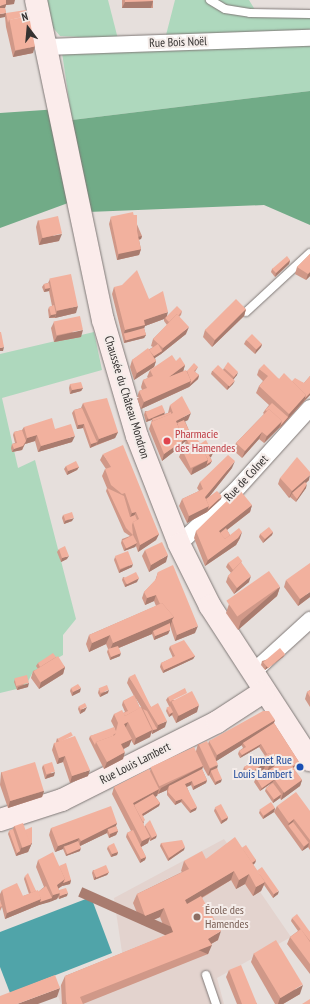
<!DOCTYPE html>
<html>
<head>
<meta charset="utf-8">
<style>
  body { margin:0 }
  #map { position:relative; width:310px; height:1004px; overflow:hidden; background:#e6dfdc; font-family:"PT Sans Narrow",sans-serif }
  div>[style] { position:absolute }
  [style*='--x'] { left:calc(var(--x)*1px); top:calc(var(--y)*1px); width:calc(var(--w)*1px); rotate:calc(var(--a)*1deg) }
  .built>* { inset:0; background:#e3d3ce }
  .green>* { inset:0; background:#aed8bd }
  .forest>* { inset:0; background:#71ab87 }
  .water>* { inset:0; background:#50a4a9 }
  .roads { filter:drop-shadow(0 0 1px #7f7876) drop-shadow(0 0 1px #7f7876) }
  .lane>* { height:8px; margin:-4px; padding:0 4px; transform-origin:4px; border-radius:4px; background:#fff }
  .street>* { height:16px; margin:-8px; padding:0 8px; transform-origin:8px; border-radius:8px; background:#fff }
  .secondary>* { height:22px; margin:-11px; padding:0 11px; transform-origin:11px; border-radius:11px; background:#fbeceb }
  .wall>* { inset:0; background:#d09888; transform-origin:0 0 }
  .shaded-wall>* { inset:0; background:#a97c6f; transform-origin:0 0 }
  .building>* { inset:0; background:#f2b19e; transform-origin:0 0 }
  .dots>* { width:11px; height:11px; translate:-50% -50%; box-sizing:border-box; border:2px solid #f4ece9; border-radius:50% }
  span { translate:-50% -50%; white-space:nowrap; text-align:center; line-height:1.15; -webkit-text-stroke:4px #f4ece9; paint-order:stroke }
  .street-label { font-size:12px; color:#353231 }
  .health-label { font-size:12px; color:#be3a42 }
  .left { translate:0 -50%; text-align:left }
  .transit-label { font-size:12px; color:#164399 }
  .right { translate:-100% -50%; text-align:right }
  .education-label { font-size:12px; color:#785e54 }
  .north { position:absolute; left:8px; top:8px; width:40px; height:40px; -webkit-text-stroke:3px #f4ece9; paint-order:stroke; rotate:344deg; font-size:11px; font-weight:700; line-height:16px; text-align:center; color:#353231 }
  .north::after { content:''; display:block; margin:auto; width:14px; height:18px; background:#353231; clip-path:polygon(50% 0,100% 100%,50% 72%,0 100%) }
</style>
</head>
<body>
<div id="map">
  <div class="built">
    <i style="clip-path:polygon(224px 839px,291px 937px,217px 978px,224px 1004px,61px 1004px,55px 988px,123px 959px,114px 898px)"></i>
  </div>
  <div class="green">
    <i style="clip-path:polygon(44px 0,108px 0,118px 39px,60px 36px,50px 24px)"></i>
    <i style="clip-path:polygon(175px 0,249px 0,257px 13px,310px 14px,310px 37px,165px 39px)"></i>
    <i style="clip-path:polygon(61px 46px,310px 46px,310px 91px,72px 120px)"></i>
    <i style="clip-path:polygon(94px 332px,102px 370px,2px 398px,18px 468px,35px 460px,76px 619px,63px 635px,63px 655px,33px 672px,25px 687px,0 693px,0 354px)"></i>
  </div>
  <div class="forest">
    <i style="clip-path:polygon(310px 91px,310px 225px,264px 205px,88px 212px,72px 120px)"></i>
    <i style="clip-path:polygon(59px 109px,68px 203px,0 228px,0 113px)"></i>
  </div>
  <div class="water">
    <i style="clip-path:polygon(91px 897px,112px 953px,10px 993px,0 967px,0 932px)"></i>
  </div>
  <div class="roads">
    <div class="lane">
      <i style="--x:210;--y:0;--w:17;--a:31"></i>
      <i style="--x:225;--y:9;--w:25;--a:9"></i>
      <i style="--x:250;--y:13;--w:60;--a:1"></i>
      <i style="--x:246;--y:312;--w:87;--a:-42.7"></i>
      <i style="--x:206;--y:975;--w:31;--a:71"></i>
    </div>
    <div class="street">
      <i style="--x:46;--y:47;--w:264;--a:-2"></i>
      <i style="--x:179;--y:544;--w:77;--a:-43.4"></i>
      <i style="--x:235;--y:491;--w:112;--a:-47.9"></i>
      <i style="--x:252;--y:673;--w:79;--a:-42.4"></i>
    </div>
    <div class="secondary">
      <i style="--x:36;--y:0;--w:327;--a:78.2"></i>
      <i style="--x:103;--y:320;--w:121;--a:73.7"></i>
      <i style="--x:137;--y:436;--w:116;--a:68.7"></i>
      <i style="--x:179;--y:544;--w:69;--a:63.4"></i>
      <i style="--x:210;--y:606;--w:184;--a:57"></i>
      <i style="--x:0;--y:820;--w:65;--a:-17.9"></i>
      <i style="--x:62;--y:800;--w:174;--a:-26.7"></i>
      <i style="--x:217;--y:722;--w:55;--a:-33.1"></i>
    </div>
  </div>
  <div class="wall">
    <i style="clip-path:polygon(0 0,14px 4px,6px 5px,5px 8px,6px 13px,33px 53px,13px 57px,6px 27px,5px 17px)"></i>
    <i style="left:122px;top:0;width:31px;height:8px"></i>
    <i style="clip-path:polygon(133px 215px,142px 236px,141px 239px,139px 240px,141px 249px,139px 255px,117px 260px,109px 224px,111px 217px)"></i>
    <i style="clip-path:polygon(38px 220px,59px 241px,39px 245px,36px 227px)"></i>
    <i style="clip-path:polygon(310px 254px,310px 276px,306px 280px,295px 274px,297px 267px)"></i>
    <i style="clip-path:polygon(290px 260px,289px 264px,275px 277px,271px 272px,272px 269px)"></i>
    <i style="clip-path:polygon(50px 279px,76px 313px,55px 318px,49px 318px,48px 310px,49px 307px,52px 306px,49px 291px,44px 292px,42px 287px,44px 284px,48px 283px)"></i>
    <i style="clip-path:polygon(114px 287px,149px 299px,167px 316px,182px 311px,181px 315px,179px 317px,186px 334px,161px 354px,155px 358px,156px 361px,154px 367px,134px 380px,130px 367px,132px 360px,153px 347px,151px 346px,153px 339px,167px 325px,164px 321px,164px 319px,145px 326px,144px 328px,146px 335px,144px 338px,124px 343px,112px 294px)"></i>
    <i style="clip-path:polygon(246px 309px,244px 316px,212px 347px,203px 337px,205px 330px)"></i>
    <i style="clip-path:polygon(54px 322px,81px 337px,54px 342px,51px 328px)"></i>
    <i style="clip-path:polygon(246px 340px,262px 344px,261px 347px,255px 354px,244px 344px)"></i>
    <i style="clip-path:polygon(176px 361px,185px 365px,183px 371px,187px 371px,198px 367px,195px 372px,199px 375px,198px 379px,189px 387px,141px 409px,137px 398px,139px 391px,142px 390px,141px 387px,143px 380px,148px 378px,147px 377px,150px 370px)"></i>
    <i style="clip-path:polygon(224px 368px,237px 375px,233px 380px,233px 384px,227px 390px,211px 374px,212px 371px,223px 370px)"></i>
    <i style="clip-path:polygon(259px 369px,279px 379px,304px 383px,310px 376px,310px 395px,280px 428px,279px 428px,264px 443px,259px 439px,242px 458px,233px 450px,236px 443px,264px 414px,263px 413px,265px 410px,269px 405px,256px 393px,259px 386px,263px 381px,257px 375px)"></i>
    <i style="clip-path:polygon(70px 384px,83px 388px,81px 391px,70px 394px,69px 388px)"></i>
    <i style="clip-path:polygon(83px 403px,118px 432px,115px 438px,90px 448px,83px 428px,77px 429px,72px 413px,74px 410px,81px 408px)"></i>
    <i style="clip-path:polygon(170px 405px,188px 420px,185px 421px,191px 435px,191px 437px,213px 453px,211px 457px,210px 457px,212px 461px,210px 464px,191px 475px,179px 457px,182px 450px,187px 447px,185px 443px,186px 441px,183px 443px,181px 446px,162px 461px,149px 429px,152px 420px,146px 422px,144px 415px,145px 411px,164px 414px,168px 413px)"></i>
    <i style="clip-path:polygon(24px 427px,55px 429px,72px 442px,38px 452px,35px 441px,25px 444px,22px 450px,12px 452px,11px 448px,12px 444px,15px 443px,13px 435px,14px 432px,22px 430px)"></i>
    <i style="clip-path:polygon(103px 454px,159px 534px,156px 540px,138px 552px,136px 546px,135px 547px,124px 551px,121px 543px,122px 539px,130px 536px,124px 532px,106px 491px,107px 488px,102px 476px,105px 469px,106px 469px,100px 460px)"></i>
    <i style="clip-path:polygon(66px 466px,79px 467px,77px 470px,67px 475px,64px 469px)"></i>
    <i style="clip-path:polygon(232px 468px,208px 498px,221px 499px,207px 512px,187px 523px,179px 506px,182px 499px,199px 491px,197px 488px,200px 482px)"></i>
    <i style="clip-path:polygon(280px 478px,309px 480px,306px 483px,306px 488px,296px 502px,290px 497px,289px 498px,278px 484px)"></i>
    <i style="clip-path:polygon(252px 505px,250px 512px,227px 530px,230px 535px,240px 538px,236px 545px,205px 566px,194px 538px,196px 531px)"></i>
    <i style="clip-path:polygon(63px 515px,72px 521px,64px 524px,62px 518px)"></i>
    <i style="clip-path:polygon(273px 532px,272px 535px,263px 543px,259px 537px,260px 534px)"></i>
    <i style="clip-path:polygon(59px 549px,67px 559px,61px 562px,57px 552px)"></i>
    <i style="clip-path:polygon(145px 550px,166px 562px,149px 572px,142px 556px)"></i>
    <i style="clip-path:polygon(115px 557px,132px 567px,119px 573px,114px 560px)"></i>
    <i style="clip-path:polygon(242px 561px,241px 562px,249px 582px,234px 594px,226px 582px,228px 576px,231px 573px,226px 567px,228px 563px)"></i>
    <i style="clip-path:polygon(158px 572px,195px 633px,175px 641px,170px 626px,170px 630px,168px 634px,154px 640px,152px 634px,119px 648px,120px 656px,110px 660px,107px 652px,108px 649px,106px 644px,89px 652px,86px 644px,89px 635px,156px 606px,154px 601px,145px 605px,142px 598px,144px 592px,155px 581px)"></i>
    <i style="clip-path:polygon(123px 577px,137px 582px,125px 587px,122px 580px)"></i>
    <i style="clip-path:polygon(286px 580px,310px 597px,298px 606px,284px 587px)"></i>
    <i style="clip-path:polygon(280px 587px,277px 596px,238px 630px,226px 613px,229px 604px)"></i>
    <i style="clip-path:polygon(170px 646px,195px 656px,193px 659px,163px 673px,160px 667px,161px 663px,173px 658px,169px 649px)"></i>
    <i style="clip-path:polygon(285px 654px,283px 657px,265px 670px,261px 665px,262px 661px)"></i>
    <i style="clip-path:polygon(56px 657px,65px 667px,63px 674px,39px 689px,31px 678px,33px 671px,38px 669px,36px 666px,38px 663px)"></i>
    <i style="clip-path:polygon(evenodd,129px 677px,151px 707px,165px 727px,152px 734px,151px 732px,150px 737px,134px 745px,131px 740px,129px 746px,124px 749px,123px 759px,104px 769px,89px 739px,90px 736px,115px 729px,111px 721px,114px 714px,123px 713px,125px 712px,122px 705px,123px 701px,134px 696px,127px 683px,129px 677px,135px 697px,141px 707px,140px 708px,135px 697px)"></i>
    <i style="clip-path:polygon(15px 679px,28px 687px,17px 690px,14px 682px)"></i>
    <i style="clip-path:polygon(71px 688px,80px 692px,72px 696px,70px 691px)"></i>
    <i style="clip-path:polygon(99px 689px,108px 693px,100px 697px,98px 693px)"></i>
    <i style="clip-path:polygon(310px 690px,310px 707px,305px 699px,307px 692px)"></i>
    <i style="clip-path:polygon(168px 697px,197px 712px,176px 723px,172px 715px,169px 717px,166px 711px,167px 708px,169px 707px,169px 706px,166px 700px)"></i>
    <i style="clip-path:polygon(79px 706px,85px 711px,80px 714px,78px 709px)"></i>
    <i style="clip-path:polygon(275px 720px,274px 723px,299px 762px,297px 765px,293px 768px,302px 780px,300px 786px,281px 800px,280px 798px,273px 803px,265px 791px,266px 788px,273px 782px,260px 791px,254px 782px,256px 778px,266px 771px,264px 769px,247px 780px,242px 774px,244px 767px,265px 756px,259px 747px,240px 758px,238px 754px,239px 751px,243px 748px,242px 746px,242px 745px,216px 761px,217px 768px,221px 782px,215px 785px,209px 775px,208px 776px,203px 767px,202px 769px,207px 780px,206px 783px,193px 790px,191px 785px,187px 787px,196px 810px,190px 813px,181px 802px,175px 805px,167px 795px,167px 790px,158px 794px,158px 793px,157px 796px,155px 796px,160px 803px,159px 806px,143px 816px,144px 823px,143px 824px,145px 827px,145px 825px,156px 838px,150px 841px,149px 839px,148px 843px,141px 847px,146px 857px,145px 860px,140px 863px,126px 837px,127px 833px,131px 831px,112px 794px,114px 787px,150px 771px,151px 768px,196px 751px,198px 744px,208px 744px,209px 741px)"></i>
    <i style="clip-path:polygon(57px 738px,88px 776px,70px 783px,63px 762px,57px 764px,52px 750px,54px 743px,56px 743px,56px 742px)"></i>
    <i style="clip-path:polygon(43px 765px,54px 776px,45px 779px,42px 768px)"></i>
    <i style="clip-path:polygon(1px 772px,44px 791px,42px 797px,8px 808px,0 785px)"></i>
    <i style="clip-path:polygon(277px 806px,310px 811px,310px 850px,308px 847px,302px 851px,274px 812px)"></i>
    <i style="clip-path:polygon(215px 808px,228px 817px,227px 820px,221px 824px,214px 811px)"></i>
    <i style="clip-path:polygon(275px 808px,274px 812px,263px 819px,259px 813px,260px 810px)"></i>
    <i style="clip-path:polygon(117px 823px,116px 826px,118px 831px,116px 835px,109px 838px,107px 833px,80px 846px,80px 851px,66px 856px,63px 849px,55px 852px,49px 835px,51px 828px)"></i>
    <i style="clip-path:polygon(14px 826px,25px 830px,32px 843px,28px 852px,16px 856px,8px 834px,9px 831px,13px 829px)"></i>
    <i style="clip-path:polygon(161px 843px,184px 850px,168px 861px,160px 846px)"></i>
    <i style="clip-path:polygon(108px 846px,118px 852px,117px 855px,111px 857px,107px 849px)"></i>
    <i style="clip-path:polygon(242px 848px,256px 860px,255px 863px,253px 865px,257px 871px,278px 894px,273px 898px,264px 885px,261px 891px,253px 896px,245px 884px,236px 889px,231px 880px,202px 898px,218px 940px,211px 944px,208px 954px,83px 1004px,62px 1004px,61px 985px,65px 976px,167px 935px,160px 917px,142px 925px,133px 903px,137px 894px,182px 872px,181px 871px,184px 861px,206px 859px)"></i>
    <i style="clip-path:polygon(38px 860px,59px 866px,71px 880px,70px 884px,62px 886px,58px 889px,59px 890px,67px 896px,59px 899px,58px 897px,57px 899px,39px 905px,5px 919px,2px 907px,0 911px,0 901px,1px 904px,0 900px,0 894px,2px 890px,23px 896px,29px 894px,24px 879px,25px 876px,36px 891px,38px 892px,44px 887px,36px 867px)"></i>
    <i style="clip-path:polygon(93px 870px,109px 872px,107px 875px,94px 880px,92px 873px)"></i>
    <i style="clip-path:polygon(292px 918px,310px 932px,310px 974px,287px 944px,290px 937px,298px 931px,291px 921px)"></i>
    <i style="clip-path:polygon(254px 953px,300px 994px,283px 1004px,275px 1004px,251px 962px)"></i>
    <i style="clip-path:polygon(229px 970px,257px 1004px,237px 1004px,226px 977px)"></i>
  </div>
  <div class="shaded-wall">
    <i style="clip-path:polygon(5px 0,15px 0,14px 4px,6px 5px,4px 11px,0 12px,0 6px)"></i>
    <i style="clip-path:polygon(153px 1px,151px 8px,122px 8px,125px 2px)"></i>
    <i style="clip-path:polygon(6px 13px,5px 17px,0 18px,0 14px)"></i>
    <i style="clip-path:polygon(35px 46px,33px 53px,13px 57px,15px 51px)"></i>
    <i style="clip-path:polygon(62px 234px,59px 241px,39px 245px,42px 238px)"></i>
    <i style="clip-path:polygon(142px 236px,141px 239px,135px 240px,137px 237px)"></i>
    <i style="clip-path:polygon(141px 249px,139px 255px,117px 260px,119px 253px)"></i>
    <i style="clip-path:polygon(290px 260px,289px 264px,275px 277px,276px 273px)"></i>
    <i style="clip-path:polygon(310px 272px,310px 276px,306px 280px,308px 274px)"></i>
    <i style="clip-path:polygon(50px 288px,49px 291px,44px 292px,45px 289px)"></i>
    <i style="clip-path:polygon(78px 306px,76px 313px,55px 318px,57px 311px)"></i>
    <i style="clip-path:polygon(246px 309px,244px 316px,212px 347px,215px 340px)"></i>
    <i style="clip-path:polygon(168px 312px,166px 319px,165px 318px,164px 319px,145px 326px,143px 331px,124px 333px,125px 330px,144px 320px)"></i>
    <i style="clip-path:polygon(56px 314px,55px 317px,49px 318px,51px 315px)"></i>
    <i style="clip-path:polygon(189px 327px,186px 334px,161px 354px,150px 361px,151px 358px,162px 351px,163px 348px)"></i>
    <i style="clip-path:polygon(83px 330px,81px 337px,54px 342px,57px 336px)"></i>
    <i style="clip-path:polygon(146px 335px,144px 338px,124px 343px,125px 340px)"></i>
    <i style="clip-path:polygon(262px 344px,261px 347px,255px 354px,256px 350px)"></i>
    <i style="clip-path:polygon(4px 347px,3px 351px,0 351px,0 348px)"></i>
    <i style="clip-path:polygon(156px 361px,154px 367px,134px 380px,137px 373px)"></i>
    <i style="clip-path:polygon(185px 365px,183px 372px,169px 377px)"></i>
    <i style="clip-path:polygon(238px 372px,237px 375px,232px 381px,234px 377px)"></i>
    <i style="clip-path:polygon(199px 375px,198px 379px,189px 387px,141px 409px,144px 402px)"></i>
    <i style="clip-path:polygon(235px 381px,233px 384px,227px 390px,228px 386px)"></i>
    <i style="clip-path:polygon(83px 388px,81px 391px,70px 394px,72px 390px)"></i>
    <i style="clip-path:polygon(310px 393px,310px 395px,304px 401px,305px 398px)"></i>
    <i style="clip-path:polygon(306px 395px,304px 401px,280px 428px,281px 425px,288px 417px,289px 414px)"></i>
    <i style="clip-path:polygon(165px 412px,164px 415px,146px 422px,148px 418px)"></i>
    <i style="clip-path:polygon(191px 413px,188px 420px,176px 426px,176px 421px)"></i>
    <i style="clip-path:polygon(282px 421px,279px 428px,264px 443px,267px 436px)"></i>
    <i style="clip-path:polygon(84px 424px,83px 428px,77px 429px,78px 425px)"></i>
    <i style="clip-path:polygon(118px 432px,115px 438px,96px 445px,99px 439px)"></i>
    <i style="clip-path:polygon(262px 432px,259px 439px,242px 458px,245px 451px)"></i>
    <i style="clip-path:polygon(37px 435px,35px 441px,25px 444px,27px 438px)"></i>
    <i style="clip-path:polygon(191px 435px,190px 439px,187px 440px,186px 441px,183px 443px,181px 446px,162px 461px,164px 454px)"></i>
    <i style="clip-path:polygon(75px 436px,72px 442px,38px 452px,41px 446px)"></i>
    <i style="clip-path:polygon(26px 441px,22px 450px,12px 452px,14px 449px)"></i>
    <i style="clip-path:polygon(97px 442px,96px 445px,90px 448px,91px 444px)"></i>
    <i style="clip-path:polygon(213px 453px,211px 457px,207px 459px,209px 455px)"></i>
    <i style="clip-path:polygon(208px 460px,206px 467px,191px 475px,193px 468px)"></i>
    <i style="clip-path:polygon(212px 461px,210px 464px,206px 467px,207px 464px)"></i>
    <i style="clip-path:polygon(235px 461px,232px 468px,205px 502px,205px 497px)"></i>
    <i style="clip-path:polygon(79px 467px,77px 470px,67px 475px,68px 471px)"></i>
    <i style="clip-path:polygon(310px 475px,309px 480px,293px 495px,292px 493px,290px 497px,289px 498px,292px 491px)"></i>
    <i style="clip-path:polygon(307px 484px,306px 488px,296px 502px,297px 499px)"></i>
    <i style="clip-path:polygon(222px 496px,221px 499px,207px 512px,208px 509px)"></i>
    <i style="clip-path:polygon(252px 505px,250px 512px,219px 536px,219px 531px)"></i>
    <i style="clip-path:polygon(209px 506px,207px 512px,187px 523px,189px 516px)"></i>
    <i style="clip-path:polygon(136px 512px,133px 518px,129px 520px,132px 513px)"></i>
    <i style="clip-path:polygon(74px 518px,72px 521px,64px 524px,65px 521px)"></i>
    <i style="clip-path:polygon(242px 532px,240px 538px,236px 545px,205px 566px,208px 560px)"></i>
    <i style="clip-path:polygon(273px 532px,272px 535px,263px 543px,265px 539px)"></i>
    <i style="clip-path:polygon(159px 534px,156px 540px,138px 552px,140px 545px)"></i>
    <i style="clip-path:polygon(137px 543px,135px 547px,124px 551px,126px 548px)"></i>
    <i style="clip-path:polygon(168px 555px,166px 562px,149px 572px,151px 565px)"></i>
    <i style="clip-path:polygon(69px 556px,67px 559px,61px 562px,62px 558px)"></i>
    <i style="clip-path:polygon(133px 564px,132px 567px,119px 573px,120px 570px)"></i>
    <i style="clip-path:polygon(251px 576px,249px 582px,234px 594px,237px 588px)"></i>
    <i style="clip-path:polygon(139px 578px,137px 582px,125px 587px,126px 583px)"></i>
    <i style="clip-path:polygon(280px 587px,277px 596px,238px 630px,241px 621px)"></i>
    <i style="clip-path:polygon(310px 592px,310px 597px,298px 606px,300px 599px)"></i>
    <i style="clip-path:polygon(156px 595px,154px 601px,145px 605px,147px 598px)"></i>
    <i style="clip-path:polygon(174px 617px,170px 626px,154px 633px,153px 631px,152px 634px,109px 652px,113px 643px)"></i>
    <i style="clip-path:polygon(198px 626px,195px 633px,175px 641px,177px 635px)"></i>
    <i style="clip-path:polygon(170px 630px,168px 634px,154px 640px,155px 636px)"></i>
    <i style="clip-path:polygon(110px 635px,106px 644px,89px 652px,92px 643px)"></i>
    <i style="clip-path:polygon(121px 653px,120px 656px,110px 660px,111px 657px)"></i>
    <i style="clip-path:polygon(285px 654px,283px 657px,265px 670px,266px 667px)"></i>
    <i style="clip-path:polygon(195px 656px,193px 659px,163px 673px,164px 670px)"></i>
    <i style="clip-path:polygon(65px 667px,63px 674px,39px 689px,41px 682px)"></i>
    <i style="clip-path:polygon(29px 683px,28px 687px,17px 690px,18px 687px)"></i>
    <i style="clip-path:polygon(81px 688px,80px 692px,72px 696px,73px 692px)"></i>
    <i style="clip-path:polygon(109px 690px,108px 693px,100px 697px,101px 694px)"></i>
    <i style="clip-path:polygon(199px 705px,197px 712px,176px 723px,178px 716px)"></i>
    <i style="clip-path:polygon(87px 707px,85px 711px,80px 714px,81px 710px)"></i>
    <i style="clip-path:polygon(173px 712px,172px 715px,169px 717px,170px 714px)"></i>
    <i style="clip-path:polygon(275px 720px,272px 727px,243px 743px,242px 745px,215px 762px,217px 755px)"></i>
    <i style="clip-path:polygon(167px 721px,165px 727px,152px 734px,153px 730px,157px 729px,158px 725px)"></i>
    <i style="clip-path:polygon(128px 722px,125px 729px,124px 724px)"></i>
    <i style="clip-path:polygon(152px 730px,150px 737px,134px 745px,136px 738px)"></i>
    <i style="clip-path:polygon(132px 739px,129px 746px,119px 751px,121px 744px)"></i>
    <i style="clip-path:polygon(261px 744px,259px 747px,240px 758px,242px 755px)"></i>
    <i style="clip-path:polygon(125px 752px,123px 759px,104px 769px,107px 762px)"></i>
    <i style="clip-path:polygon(65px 756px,63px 762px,57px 764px,59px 758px)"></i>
    <i style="clip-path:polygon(266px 762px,264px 769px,247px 780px,249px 774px)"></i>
    <i style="clip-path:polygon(276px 762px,273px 769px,267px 773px,269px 766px)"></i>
    <i style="clip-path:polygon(299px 762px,297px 765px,275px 781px,274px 779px,273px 782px,260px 791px,262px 788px)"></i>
    <i style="clip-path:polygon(218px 765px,216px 772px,211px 771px,209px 775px,208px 776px,210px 769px)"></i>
    <i style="clip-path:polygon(203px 766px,201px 773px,169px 786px,167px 790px,158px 794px,161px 788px)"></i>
    <i style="clip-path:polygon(90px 770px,88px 776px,70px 783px,72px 776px)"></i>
    <i style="clip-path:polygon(55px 772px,54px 776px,45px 779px,47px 775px)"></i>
    <i style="clip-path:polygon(222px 779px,221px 782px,215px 785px,216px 782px)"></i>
    <i style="clip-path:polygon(207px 780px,206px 783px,193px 790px,194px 786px)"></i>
    <i style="clip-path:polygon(302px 780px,300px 786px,281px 800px,283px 793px)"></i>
    <i style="clip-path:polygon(192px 781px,191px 785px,184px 788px,185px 784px)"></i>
    <i style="clip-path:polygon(159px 789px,157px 796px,133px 808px,133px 803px)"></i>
    <i style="clip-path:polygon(44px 791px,42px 797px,8px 808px,10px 801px)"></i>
    <i style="clip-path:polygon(281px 794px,280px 798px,273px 803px,274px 799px)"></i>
    <i style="clip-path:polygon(182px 799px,181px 802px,175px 805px,176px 801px)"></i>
    <i style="clip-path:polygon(160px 803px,159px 806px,141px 817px,142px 814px)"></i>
    <i style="clip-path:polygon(197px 807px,196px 810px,190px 813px,191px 810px)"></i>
    <i style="clip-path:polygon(275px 808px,274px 812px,263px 819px,264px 816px)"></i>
    <i style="clip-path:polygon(228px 817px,227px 820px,221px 824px,222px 820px)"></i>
    <i style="clip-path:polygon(294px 819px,292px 825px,288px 826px,289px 823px)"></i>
    <i style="clip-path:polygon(117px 823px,114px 830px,108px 829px,107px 833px,78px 847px,81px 841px)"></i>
    <i style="clip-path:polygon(118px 831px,116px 835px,109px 838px,110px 834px)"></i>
    <i style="clip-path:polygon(157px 835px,156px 838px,150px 841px,152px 838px)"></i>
    <i style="clip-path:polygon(150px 837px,148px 843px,139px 848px,142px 841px)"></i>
    <i style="clip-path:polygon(79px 838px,77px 844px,64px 846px,63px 849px,55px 852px,58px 846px)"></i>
    <i style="clip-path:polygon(32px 843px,28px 852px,16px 856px,17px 853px,20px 851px,21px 848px)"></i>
    <i style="clip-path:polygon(309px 843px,308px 847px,302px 851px,304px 847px)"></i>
    <i style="clip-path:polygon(185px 847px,184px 850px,168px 861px,169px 858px)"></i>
    <i style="clip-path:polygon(81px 848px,80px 851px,66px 856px,67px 853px)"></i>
    <i style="clip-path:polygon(118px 852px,117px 855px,111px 857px,112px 854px)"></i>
    <i style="clip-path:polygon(146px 857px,145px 860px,140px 863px,141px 859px)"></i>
    <i style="clip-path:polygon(256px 860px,255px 863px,250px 867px,252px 863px)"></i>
    <i style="clip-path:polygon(234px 871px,231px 880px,182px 909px,185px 900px)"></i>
    <i style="clip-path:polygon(109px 872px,107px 875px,94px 880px,95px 877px)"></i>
    <i style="clip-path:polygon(249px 874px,245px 884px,236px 889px,239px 880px)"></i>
    <i style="clip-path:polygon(65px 879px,62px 886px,54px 891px,57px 885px)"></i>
    <i style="clip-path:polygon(71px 880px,70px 884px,62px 886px,63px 883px)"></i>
    <i style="clip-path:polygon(265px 882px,261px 891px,253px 896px,256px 887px)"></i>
    <i style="clip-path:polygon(279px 891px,278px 894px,273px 898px,274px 894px)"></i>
    <i style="clip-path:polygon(60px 893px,57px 899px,50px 902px,53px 895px)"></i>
    <i style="clip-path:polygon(68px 893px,67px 896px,59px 899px,60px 896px)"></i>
    <i style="clip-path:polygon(52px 898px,50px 902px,39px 905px,5px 919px,7px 913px,41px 899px)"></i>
    <i style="clip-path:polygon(164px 908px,160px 917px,142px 925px,145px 916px)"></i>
    <i style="clip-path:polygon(221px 931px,218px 940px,204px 948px,208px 939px)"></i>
    <i style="left:212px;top:945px;width:10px;height:142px;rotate:114deg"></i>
    <i style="clip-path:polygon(303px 985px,300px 994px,283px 1004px,278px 1004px,280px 998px)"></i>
    <i style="clip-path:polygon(60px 988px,57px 997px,38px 1004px,17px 1004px)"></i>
  </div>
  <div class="building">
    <i style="clip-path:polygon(0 0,6px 0,6px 4px,0 6px)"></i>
    <i style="clip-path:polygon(125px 0,153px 0,153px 1px,125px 2px)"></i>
    <i style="clip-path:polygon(0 8px,5px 8px,6px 13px,26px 10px,27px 16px,9px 20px,8px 23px,6px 13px,0 14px)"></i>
    <i style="left:29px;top:16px;width:31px;height:20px;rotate:79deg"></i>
    <i style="left:133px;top:212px;width:38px;height:23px;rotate:78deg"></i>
    <i style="left:133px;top:215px;width:4px;height:23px"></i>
    <i style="left:58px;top:216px;width:18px;height:20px;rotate:77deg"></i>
    <i style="clip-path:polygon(310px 254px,310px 272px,308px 274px,297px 267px)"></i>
    <i style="clip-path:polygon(287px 256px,290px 260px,276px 273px,272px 269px)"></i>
    <i style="clip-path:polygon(137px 270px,149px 299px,163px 291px,168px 312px,144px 320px,145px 325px,125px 330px,114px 287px,122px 285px)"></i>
    <i style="left:71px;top:274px;width:33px;height:22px;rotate:78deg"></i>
    <i style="left:49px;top:283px;width:5px;height:5px;rotate:79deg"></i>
    <i style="left:236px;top:299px;width:14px;height:44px;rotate:45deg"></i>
    <i style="clip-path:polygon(54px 305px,56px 314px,51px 315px,49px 307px)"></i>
    <i style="clip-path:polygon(177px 306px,182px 311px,178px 316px,177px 314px,169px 322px,165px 318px)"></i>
    <i style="clip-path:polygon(177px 314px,189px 327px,163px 348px,153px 339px)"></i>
    <i style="left:80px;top:316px;width:14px;height:27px;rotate:78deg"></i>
    <i style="left:144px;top:328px;width:7px;height:21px;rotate:74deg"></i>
    <i style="clip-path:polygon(0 332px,1px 332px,4px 347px,0 348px)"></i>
    <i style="left:252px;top:334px;width:14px;height:8px;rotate:45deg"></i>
    <i style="clip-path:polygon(158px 344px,162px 351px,154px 356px,149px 350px)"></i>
    <i style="clip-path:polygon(148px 348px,156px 361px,137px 373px,132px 360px)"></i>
    <i style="clip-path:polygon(172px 355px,176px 361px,180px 357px,185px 365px,169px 377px,186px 370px,191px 381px,144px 402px,139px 391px,147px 388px,143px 380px,153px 376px,150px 370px)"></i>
    <i style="clip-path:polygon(228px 362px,238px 372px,234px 377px,224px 368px)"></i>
    <i style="clip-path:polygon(194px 363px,198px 367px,194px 371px,199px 375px,190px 384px,191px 381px,187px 371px)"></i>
    <i style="clip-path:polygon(264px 364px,279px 379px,284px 373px,306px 395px,289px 414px,259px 386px,268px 376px,259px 369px)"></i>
    <i style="left:218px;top:365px;width:23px;height:8px;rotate:43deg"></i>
    <i style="clip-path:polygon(310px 376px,310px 393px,305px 398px,306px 395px,292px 381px,295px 378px,304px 383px)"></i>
    <i style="clip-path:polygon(81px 382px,83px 388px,72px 390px,70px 384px)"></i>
    <i style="clip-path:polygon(182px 396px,191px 413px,176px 421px,184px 440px,164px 454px,151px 422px,173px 413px,170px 405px)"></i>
    <i style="clip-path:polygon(107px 398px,118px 432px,99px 439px,83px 403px)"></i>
    <i style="clip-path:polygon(272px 403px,288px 417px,281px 425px,281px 424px,282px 421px,269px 409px,267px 411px,265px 410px)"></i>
    <i style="left:162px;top:405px;width:8px;height:18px;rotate:67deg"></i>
    <i style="clip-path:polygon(82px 408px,97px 442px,91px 444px,84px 424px,78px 425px,74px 410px)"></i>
    <i style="clip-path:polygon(269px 409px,282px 421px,267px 436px,262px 432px,245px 451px,236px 443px)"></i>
    <i style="clip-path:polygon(171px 412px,171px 414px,153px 421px,152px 419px)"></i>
    <i style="clip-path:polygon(52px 418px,55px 429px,71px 424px,75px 436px,41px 446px,37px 435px,27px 438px,24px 427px)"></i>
    <i style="clip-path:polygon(184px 420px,191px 435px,183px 441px,184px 440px,177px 423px)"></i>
    <i style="clip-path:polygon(22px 430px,26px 441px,23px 446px,14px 449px,12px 444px,17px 443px,14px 432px)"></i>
    <i style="clip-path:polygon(195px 434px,199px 442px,190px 446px,187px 440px)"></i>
    <i style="clip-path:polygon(206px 440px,213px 453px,209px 455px,212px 461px,207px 464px,208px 460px,200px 444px)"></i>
    <i style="left:199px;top:441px;width:21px;height:19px;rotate:65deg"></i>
    <i style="clip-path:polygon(123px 445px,159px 534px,140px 545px,133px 522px,139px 519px,136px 512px,132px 513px,125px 493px,122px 494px,111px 485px,105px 469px,111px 467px,103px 454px)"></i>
    <i style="clip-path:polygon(228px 455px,235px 461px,205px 497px,209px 506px,189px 516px,182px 499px,203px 489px,200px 482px)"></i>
    <i style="clip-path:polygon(297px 457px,310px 472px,310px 475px,292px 491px,280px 478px)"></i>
    <i style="clip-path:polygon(76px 461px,79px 467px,68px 471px,66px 466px)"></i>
    <i style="clip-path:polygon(305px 482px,307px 484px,297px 499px,292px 493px)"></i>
    <i style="clip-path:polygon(107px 488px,124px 496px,130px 517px,135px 515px,137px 520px,133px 522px,132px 525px,133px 535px,126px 528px)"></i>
    <i style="clip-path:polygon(239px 489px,252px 505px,219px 531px,225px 539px,239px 528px,242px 532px,238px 538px,208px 560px,196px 531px)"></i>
    <i style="clip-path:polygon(217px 491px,222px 496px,208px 509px,209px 506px,206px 499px)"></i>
    <i style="left:72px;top:512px;width:6px;height:9px;rotate:72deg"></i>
    <i style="clip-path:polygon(269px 527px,273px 532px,265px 539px,260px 534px)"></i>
    <i style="clip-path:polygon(226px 528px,230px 535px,225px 539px,220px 533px)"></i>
    <i style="left:133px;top:535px;width:9px;height:12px;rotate:63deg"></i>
    <i style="clip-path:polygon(162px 542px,168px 555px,151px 565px,145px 550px)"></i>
    <i style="clip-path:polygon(65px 546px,69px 556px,62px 558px,59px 549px)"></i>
    <i style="left:128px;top:551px;width:14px;height:14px;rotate:69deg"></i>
    <i style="clip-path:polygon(238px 556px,242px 561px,233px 570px,228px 563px)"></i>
    <i style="clip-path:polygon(241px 562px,251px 576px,237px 588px,228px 576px)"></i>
    <i style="clip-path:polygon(310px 563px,310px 592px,300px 599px,286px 580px)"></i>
    <i style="clip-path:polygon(173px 565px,198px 626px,177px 635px,172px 620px,174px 617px,162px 603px,160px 604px,156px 595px,147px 598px,144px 592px,156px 579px,158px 572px)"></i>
    <i style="left:269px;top:571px;width:19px;height:52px;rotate:55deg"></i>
    <i style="left:136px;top:572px;width:7px;height:14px;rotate:63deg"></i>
    <i style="clip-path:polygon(162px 603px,174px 617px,113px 643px,110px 635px,92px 643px,89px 635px)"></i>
    <i style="clip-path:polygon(170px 623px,170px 630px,155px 636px,153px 631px)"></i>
    <i style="clip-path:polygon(184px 640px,195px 656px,164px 670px,161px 663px,175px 656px,170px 646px)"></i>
    <i style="clip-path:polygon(118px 646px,121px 653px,111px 657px,108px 649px)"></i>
    <i style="left:280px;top:648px;width:8px;height:22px;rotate:50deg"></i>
    <i style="clip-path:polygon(53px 653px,56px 657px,40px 667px,38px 663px)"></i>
    <i style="left:58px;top:656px;width:13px;height:29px;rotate:58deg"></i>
    <i style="clip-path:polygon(135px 674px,151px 707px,158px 703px,167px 721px,158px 725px,129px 677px)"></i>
    <i style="left:27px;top:675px;width:8px;height:13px;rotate:76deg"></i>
    <i style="clip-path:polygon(78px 684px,81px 688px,73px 692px,71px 688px)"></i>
    <i style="left:107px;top:685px;width:5px;height:9px;rotate:68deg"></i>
    <i style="clip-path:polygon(185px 688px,187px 693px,171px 701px,170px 702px,168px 697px)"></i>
    <i style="clip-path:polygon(310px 690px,310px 697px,307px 692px)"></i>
    <i style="left:192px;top:691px;width:16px;height:23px;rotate:63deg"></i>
    <i style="clip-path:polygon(134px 695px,140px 708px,125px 716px,123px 713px,128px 711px,123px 701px)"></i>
    <i style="left:85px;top:703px;width:4px;height:7px;rotate:63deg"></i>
    <i style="left:170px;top:706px;width:7px;height:4px;rotate:63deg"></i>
    <i style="clip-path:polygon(141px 707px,152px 730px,136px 738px,128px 722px,124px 724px,132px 739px,121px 744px,125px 752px,107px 762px,96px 742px,115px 735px,118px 723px,114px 714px,122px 710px,125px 716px)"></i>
    <i style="clip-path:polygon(143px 709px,147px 711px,157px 729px,153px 730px)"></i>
    <i style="clip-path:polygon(263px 711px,269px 711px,275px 720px,217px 755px,209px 741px)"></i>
    <i style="clip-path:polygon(274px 723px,299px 762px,262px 788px,256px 778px,275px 766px,276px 762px,270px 753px,267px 754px,261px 744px,242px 755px,239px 751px,246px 747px,243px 743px)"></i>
    <i style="clip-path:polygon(114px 727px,116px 731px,116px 733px,113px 735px,113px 736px,96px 742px,95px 745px,90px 736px)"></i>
    <i style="left:71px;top:732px;width:4px;height:15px;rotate:63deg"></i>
    <i style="clip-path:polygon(75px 736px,90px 770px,72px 776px,65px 756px,59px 758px,54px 743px)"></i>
    <i style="left:207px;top:741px;width:26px;height:9px;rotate:65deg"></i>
    <i style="left:194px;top:747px;width:21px;height:48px;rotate:65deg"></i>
    <i style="clip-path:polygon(270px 753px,276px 762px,269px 766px,266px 762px,249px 774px,244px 767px)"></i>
    <i style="left:35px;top:762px;width:30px;height:35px;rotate:73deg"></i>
    <i style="left:52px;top:762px;width:10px;height:9px;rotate:73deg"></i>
    <i style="left:292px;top:766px;width:17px;height:22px;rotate:54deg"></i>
    <i style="left:217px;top:768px;width:12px;height:7px;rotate:66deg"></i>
    <i style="clip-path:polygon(149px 769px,159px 789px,133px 803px,150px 837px,142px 841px,114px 787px)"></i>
    <i style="clip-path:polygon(202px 769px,207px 780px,194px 786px,192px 781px,185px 784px,197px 807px,191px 810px,182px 799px,176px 801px,168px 792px,169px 786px)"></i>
    <i style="left:273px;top:783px;width:14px;height:9px;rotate:54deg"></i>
    <i style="clip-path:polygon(296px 792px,310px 811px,310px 840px,294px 819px,289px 823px,277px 806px)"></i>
    <i style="clip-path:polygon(153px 794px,160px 803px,142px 814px,145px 820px,143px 822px,134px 805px)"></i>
    <i style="left:271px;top:802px;width:7px;height:14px;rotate:56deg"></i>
    <i style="left:221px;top:804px;width:15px;height:7px;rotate:62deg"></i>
    <i style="clip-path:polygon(111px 806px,117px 823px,81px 841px,79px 838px,58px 846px,51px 828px)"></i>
    <i style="clip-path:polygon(150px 820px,157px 835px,152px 838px,145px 825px)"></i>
    <i style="left:293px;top:822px;width:26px;height:6px;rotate:53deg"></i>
    <i style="left:23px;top:823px;width:23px;height:9px;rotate:70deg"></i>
    <i style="left:116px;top:826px;width:5px;height:9px;rotate:68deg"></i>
    <i style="clip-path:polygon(32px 827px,32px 843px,30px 844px,25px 830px)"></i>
    <i style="clip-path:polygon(13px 829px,20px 851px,17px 853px,9px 831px)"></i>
    <i style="clip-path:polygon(133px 830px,146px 857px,141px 859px,127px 833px)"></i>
    <i style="clip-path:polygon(235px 837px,265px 882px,256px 887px,249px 874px,239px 880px,234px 871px,185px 900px,187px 904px,201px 896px,221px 931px,208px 939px,212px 945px,80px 997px,83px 1004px,67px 1004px,66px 1001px,65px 976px,173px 932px,164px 908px,145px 916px,137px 894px,189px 869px,184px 861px,202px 851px,206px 859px)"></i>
    <i style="clip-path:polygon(182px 840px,185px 847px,169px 858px,161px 843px)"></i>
    <i style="left:78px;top:841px;width:8px;height:15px;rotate:67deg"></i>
    <i style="clip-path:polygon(114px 843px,118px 852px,112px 854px,108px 846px)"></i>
    <i style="left:246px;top:845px;width:18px;height:5px;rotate:56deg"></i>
    <i style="clip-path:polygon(53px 852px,65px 879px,57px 885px,60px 893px,53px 895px,38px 860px)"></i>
    <i style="clip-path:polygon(66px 863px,71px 880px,63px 883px,65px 879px,59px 866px)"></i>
    <i style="left:106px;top:865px;width:8px;height:14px;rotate:67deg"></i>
    <i style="left:262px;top:867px;width:29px;height:6px;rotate:55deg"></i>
    <i style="clip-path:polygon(28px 873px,36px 891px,31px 893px,25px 876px)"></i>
    <i style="clip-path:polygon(17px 883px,23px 896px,38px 890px,41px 899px,7px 913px,2px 890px)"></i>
    <i style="clip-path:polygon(46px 886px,52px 898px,40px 902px,41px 899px,38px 892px)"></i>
    <i style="clip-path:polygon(66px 888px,68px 893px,60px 896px,59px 890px)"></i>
    <i style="clip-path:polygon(0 901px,2px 906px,0 907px)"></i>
    <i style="clip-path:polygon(297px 914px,310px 932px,310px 941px,292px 918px)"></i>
    <i style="clip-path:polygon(301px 929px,310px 942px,310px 964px,290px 937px)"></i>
    <i style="left:276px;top:940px;width:52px;height:26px;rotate:59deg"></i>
    <i style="clip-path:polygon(241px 965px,257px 1004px,242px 1004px,229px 970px)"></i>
    <i style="clip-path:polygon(55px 975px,60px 988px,17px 1004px,0 1004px,0 996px)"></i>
    <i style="clip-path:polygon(310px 999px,310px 1004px,302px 1004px)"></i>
  </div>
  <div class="dots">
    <i style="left:167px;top:441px;background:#e0444e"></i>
    <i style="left:300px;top:767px;background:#1a4fb4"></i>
    <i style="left:197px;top:917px;background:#8d6e63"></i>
  </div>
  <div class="street-label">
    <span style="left:178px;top:42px;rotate:-2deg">Rue Bois Noël</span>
    <span style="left:127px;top:397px;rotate:73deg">Chaussée du Château Mondron</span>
    <span style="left:246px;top:478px;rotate:-47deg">Rue de Colnet</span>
    <span style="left:135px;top:763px;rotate:-27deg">Rue Louis Lambert</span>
  </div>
  <div class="health-label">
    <span class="left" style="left:175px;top:441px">Pharmacie<br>des Hamendes</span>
  </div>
  <div class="transit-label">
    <span class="right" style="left:292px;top:767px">Jumet Rue<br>Louis Lambert</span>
  </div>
  <div class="education-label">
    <span class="left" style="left:205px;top:917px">École des<br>Hamendes</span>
  </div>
  <div class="north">N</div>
</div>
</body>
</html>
